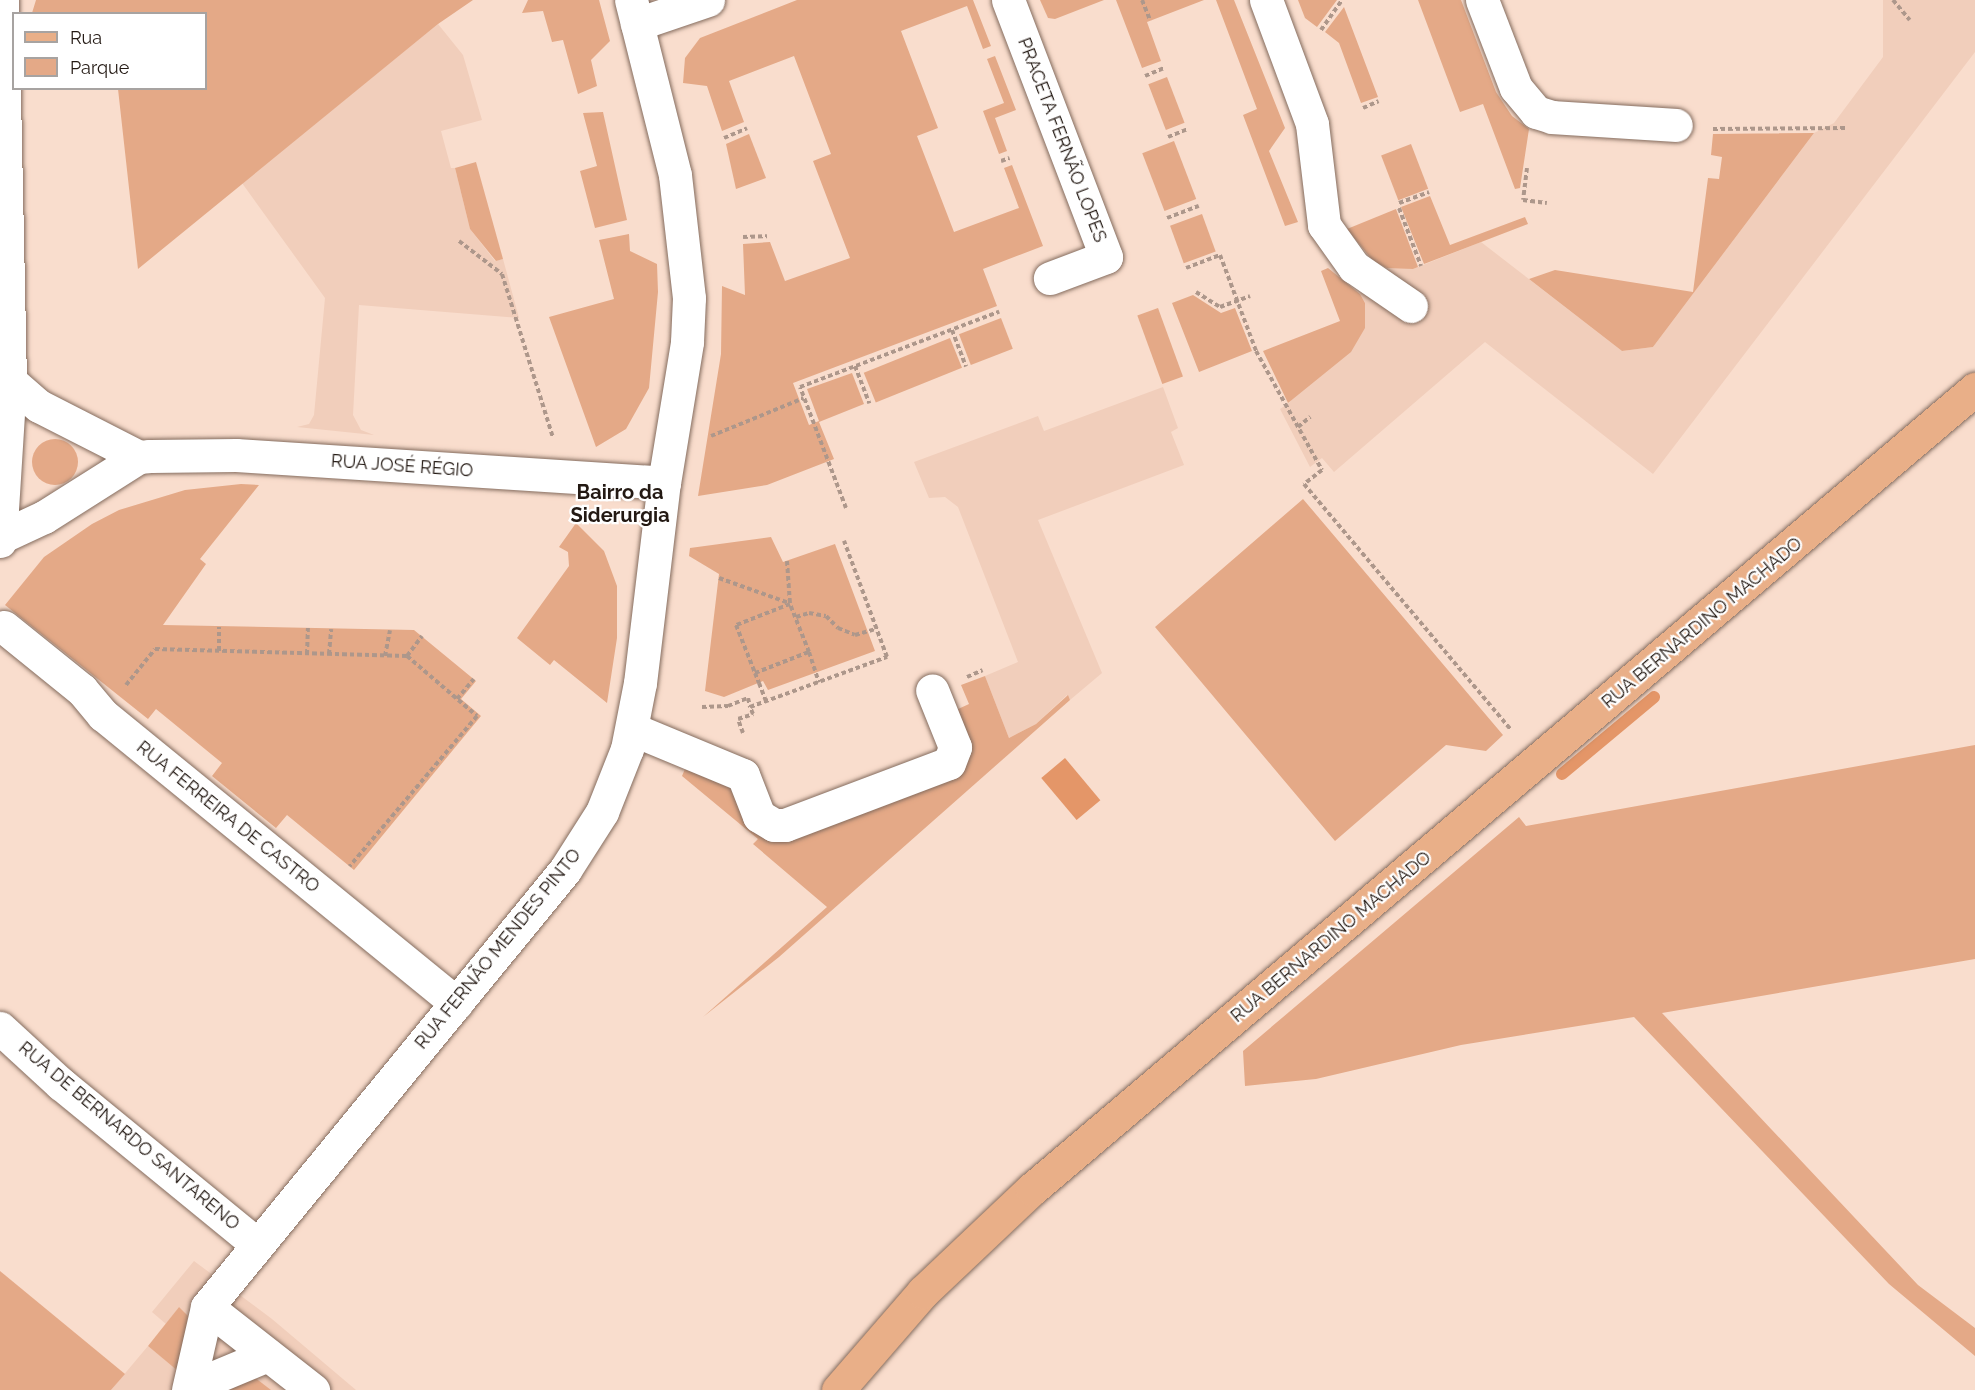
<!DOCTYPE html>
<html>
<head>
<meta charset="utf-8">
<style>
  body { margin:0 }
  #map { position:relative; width:1975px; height:1390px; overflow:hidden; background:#f9ddcd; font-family:Raleway,sans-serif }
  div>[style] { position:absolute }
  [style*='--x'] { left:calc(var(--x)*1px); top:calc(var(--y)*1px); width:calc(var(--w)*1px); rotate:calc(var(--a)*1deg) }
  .built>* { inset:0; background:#f1cebb }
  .green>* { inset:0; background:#e4a987; transform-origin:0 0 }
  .round { border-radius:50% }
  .water>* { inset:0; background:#e49668; transform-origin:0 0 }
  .stream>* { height:12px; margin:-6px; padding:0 6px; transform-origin:6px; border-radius:6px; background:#e49668 }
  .path>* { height:4px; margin-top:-2px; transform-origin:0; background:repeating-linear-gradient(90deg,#ad978b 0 4.5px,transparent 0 7.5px) }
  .roads { filter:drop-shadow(0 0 2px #846c5e) drop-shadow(0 0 2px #846c5e) }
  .minor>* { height:33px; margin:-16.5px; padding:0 16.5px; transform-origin:16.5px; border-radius:16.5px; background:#fff }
  .major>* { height:33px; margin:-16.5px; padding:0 16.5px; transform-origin:16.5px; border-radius:16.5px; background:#e9af88 }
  span { translate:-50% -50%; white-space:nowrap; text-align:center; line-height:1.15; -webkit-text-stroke:4.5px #fff; paint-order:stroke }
  .street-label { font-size:18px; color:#231913 }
  .neighbourhood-label { font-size:20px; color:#231913; font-weight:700 }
  .legend { position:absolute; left:12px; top:12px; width:195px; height:78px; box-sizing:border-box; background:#fff; border:2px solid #a7a3a1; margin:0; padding:8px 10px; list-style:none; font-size:18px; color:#231913 }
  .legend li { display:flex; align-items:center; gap:12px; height:30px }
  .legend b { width:30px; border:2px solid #a7a3a1 }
</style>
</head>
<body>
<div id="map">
  <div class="built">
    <i style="clip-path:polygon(1883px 0,1975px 0,1975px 52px,1653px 474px,1485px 342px,1334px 472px,1322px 458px,1310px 467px,1280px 409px,1289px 403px,1365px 303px,1360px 294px,1379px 264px,1413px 269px,1481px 242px,1622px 351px,1653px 347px,1814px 133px,1834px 123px,1883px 57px)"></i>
    <i style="clip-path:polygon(438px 24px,463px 55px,482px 120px,441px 131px,451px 168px,455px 168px,470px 229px,495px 261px,503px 259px,519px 318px,359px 305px,353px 415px,361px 430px,374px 435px,297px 427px,309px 424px,314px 415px,325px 298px,242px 183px)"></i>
    <i style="clip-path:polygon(1163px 387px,1178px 428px,1171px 432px,1184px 465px,1038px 520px,1102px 673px,1070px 700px,1067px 695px,1036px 724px,1009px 738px,985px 676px,1018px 662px,958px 507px,945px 497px,929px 498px,914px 462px,1038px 416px,1044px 431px)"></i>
    <i style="clip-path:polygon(194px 1261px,272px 1319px,356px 1390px,111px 1390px,148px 1346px,178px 1370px,179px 1307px,166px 1324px,152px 1312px)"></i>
  </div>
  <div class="green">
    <i style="clip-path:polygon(36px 0,473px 0,438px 24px,138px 269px,118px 89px,206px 88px,206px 14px,32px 13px)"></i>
    <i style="clip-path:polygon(528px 0,599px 0,610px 41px,591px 60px,597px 86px,578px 94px,563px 40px,552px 42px,543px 11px,522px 13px)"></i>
    <i style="clip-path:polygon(797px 0,973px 0,991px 46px,983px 49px,967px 6px,901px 31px,938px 128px,917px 136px,954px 232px,1019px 208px,1004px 168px,1012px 165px,1043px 246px,983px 269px,997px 306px,793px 383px,809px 425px,819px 421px,807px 389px,852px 373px,864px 404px,819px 422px,834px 459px,767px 485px,698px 496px,721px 354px,722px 286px,745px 295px,743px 244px,770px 242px,785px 281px,850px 258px,813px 161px,831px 154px,794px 56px,729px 81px,744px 122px,722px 131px,707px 86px,683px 83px,685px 58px,700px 38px)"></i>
    <i style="clip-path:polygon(1040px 0,1104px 0,1055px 19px,1048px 18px)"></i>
    <i style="clip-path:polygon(1116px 0,1204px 0,1147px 22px,1161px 61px,1142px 68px)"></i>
    <i style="clip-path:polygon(1216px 0,1234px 0,1285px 128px,1269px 151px,1298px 222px,1285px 226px,1243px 115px,1257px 109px)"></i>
    <i style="clip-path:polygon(1298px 0,1337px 0,1317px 27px,1305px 18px)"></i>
    <i style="clip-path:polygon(1418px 0,1461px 0,1496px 92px,1512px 116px,1529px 129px,1520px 188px,1515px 189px,1483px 104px,1460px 112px)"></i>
    <i style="clip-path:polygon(1344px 7px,1378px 97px,1361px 103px,1339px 43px,1325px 32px)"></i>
    <i style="clip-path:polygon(995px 56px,1016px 110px,995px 118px,1007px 151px,999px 154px,983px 111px,1004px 103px,987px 59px)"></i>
    <i style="left:1167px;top:77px;width:49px;height:20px;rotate:69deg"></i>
    <i style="clip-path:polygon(603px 112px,627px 220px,595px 228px,580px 171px,597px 166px,583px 113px)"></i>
    <i style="clip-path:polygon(1814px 133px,1653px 347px,1622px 351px,1529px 279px,1555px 270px,1693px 292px,1708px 178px,1719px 179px,1722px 157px,1711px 155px,1713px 134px)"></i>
    <i style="clip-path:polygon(749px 134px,766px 178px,736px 189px,726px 144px)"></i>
    <i style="left:1174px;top:141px;width:62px;height:34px;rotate:69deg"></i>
    <i style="left:1411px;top:144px;width:48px;height:32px;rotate:69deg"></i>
    <i style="clip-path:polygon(476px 162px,503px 259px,496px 261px,470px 229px,455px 168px)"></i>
    <i style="clip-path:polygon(1430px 196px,1450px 245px,1525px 217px,1528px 224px,1424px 264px,1401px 207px)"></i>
    <i style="clip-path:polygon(1396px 209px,1418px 267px,1413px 269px,1387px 268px,1373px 261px,1347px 229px)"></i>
    <i style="left:1202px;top:214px;width:40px;height:34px;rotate:70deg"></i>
    <i style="clip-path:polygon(629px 234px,630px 251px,657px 264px,658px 292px,649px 388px,626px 429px,596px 447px,549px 317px,614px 299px,599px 240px)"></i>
    <i style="clip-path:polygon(1328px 268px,1360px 294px,1365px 303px,1365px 328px,1351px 352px,1288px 403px,1263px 351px,1340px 321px,1321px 271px)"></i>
    <i style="clip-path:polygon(1193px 295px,1221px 313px,1235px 308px,1252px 351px,1199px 372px,1172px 303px)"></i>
    <i style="left:1158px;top:308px;width:73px;height:22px;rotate:70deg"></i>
    <i style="left:1001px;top:318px;width:33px;height:45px;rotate:69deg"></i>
    <i style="left:950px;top:338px;width:32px;height:93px;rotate:68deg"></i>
    <i class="round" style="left:32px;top:439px;width:46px;height:46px"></i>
    <i style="clip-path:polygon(241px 484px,259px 485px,200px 559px,206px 564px,163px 625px,414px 630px,476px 681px,461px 699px,481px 716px,354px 870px,287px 815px,276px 828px,212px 776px,222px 763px,156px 709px,148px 719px,5px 605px,44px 557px,92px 524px,119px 510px,185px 490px)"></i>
    <i style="clip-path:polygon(1303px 499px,1503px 735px,1486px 751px,1446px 745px,1335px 841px,1155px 627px)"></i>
    <i style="clip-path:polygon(576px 523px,604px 551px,617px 586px,617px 638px,607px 703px,554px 660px,550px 665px,517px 638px,569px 566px,568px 552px,559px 547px)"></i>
    <i style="clip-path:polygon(771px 537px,783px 562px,835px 544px,875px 651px,768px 690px,763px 681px,724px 697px,705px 691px,719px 574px,689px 556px,690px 548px)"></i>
    <i style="clip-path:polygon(985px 676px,1009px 738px,1036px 724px,1068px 695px,1070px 700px,779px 957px,703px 1017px,827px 907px,753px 844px,758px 839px,682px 776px,685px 769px,730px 788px,747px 824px,964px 766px,971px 748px,956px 710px,969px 704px,961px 685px)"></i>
    <i style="clip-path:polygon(1975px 745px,1975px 959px,1662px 1013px,1918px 1285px,1975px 1328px,1975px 1356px,1889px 1284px,1634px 1017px,1461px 1045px,1316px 1079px,1245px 1086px,1243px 1051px,1519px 817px,1526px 826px)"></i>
    <i style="clip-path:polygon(0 1271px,125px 1374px,111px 1390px,0 1390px)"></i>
    <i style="clip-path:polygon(179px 1307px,188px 1316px,178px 1371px,148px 1346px)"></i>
    <i style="clip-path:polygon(254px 1377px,271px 1390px,222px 1390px)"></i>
  </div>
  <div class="water">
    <i style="left:1065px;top:758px;width:55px;height:31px;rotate:50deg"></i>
  </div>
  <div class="stream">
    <i style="--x:1562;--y:774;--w:120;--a:-39.9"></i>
  </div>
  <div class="path">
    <i style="--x:1142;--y:0;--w:22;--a:68"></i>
    <i style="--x:1893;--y:0;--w:26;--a:50"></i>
    <i style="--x:1321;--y:30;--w:35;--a:-55"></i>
    <i style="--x:1145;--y:76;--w:21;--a:-23"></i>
    <i style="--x:1363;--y:108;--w:17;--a:-24"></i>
    <i style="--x:1713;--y:129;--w:134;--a:-0.4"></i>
    <i style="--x:1168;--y:137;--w:22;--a:-22"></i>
    <i style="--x:724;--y:138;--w:25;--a:-23"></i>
    <i style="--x:1001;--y:161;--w:9;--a:-18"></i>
    <i style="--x:1527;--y:168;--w:32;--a:97"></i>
    <i style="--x:1523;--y:200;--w:24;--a:7"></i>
    <i style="--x:1399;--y:203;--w:32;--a:-20"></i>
    <i style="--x:1399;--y:208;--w:62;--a:69.2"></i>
    <i style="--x:1167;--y:218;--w:34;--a:-21"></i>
    <i style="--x:743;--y:237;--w:24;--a:-2"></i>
    <i style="--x:459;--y:241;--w:54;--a:37.5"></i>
    <i style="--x:502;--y:274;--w:172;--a:72.7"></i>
    <i style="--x:1186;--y:268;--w:36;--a:-21"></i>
    <i style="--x:1220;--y:255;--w:103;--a:69.4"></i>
    <i style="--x:1256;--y:351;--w:136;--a:61"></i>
    <i style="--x:1322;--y:470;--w:23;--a:142"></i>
    <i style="--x:1304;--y:484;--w:320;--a:49.9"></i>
    <i style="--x:1196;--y:292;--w:28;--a:32"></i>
    <i style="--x:1220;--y:307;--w:32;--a:-20"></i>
    <i style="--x:952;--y:330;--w:39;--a:69"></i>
    <i style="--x:855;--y:366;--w:40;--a:69"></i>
    <i style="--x:1298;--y:427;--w:16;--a:-40"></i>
    <i style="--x:711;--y:436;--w:100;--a:-22.2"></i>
    <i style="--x:846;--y:508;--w:129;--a:-110.8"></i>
    <i style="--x:800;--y:387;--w:213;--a:-20.7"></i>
    <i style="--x:787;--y:561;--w:43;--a:86"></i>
    <i style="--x:719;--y:578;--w:74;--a:19.7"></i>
    <i style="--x:796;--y:617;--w:14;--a:-17"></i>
    <i style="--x:809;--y:613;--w:17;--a:10"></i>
    <i style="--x:826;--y:616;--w:17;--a:45"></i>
    <i style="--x:838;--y:628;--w:18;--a:22"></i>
    <i style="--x:855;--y:635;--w:22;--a:-16"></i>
    <i style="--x:219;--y:651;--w:24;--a:-90"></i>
    <i style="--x:809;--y:652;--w:32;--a:72"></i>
    <i style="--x:307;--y:654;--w:26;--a:-88"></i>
    <i style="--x:329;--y:654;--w:25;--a:-85"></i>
    <i style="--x:385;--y:656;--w:26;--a:-79"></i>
    <i style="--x:407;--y:656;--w:25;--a:-53"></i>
    <i style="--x:755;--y:673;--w:58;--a:-21.3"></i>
    <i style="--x:809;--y:652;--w:52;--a:-111.6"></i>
    <i style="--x:790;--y:604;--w:58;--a:158.7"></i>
    <i style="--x:736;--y:625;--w:52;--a:68.4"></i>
    <i style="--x:755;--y:673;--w:11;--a:68"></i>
    <i style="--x:759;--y:683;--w:19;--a:69"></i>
    <i style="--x:967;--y:677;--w:17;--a:-24"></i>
    <i style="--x:126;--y:685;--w:46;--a:-51.1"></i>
    <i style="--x:155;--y:649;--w:252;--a:1.6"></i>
    <i style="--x:407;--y:656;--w:92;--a:40.6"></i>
    <i style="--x:477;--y:716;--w:197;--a:130.3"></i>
    <i style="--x:457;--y:699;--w:26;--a:-50"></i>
    <i style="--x:702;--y:707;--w:26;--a:-2"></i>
    <i style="--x:728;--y:706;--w:22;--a:-22"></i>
    <i style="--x:748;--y:698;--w:9;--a:77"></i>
    <i style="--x:750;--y:707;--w:146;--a:-20.1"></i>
    <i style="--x:887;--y:657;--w:124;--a:-110.3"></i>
    <i style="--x:743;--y:733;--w:15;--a:-110"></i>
    <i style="--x:738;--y:719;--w:16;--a:-18"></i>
    <i style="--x:753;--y:714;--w:8;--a:-113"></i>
  </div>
  <div class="roads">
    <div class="minor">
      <i style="--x:1008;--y:0;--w:275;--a:69.1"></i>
      <i style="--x:1106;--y:257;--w:60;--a:159.4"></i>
      <i style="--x:1266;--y:0;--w:132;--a:69.6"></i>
      <i style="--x:1312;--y:124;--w:102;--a:83.2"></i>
      <i style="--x:1324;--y:225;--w:52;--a:54.5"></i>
      <i style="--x:1354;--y:267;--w:69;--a:34.4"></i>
      <i style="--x:1482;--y:0;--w:94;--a:68.9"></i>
      <i style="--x:1516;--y:88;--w:31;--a:50"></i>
      <i style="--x:1536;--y:112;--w:17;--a:17"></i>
      <i style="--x:1552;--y:117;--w:124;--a:3.7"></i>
      <i style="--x:637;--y:24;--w:75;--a:-18.7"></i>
      <i style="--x:10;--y:381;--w:38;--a:41"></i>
      <i style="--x:39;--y:406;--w:112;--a:27"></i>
      <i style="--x:3;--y:536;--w:45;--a:-24.9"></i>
      <i style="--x:44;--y:517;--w:112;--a:-32.3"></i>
      <i style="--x:139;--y:457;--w:11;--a:-5"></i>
      <i style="--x:150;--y:456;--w:86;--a:-0.7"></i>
      <i style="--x:236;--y:455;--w:429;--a:3.7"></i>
      <i style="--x:0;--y:541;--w:160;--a:-86.4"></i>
      <i style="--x:10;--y:381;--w:381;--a:-91.2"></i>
      <i style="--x:4;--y:627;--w:100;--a:38.9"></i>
      <i style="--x:82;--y:690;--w:33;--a:50"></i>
      <i style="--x:103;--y:715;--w:456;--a:39.2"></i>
      <i style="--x:632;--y:729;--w:120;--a:22.5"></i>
      <i style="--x:743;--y:775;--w:44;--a:68.7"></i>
      <i style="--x:759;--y:816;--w:17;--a:31"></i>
      <i style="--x:774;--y:825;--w:11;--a:0"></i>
      <i style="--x:785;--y:825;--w:175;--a:-20.7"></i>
      <i style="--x:949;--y:763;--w:17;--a:-69"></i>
      <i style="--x:955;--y:747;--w:61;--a:-112"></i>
      <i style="--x:0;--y:1028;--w:83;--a:42.6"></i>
      <i style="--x:61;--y:1084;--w:254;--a:39.3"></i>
      <i style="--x:207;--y:1307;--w:135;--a:38.1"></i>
      <i style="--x:191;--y:1387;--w:83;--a:-22.6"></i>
      <i style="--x:188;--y:1390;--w:85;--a:-77.1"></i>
      <i style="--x:207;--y:1307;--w:565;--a:-50.67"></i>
      <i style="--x:565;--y:870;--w:69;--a:-57.5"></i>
      <i style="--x:602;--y:812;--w:68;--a:-68.4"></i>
      <i style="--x:627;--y:749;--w:67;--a:-78.9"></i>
      <i style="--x:640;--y:683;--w:201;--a:-83.2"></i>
      <i style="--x:664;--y:483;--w:143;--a:-80.7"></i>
      <i style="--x:687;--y:342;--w:44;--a:-87.4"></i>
      <i style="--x:689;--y:298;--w:124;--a:-96.5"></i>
      <i style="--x:675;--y:175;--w:180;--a:-104.1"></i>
    </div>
    <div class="major">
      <i style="--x:838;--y:1390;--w:130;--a:-49.1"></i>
      <i style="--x:923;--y:1292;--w:150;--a:-43.4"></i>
      <i style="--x:1032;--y:1189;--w:1237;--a:-40.31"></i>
    </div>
  </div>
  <div class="street-label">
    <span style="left:1062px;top:140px;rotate:69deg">PRACETA FERNÃO LOPES</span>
    <span style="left:402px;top:466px;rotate:4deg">RUA JOSÉ RÉGIO</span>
    <span style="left:1702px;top:623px;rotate:-40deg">RUA BERNARDINO MACHADO</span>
    <span style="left:228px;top:817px;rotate:39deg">RUA FERREIRA DE CASTRO</span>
    <span style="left:1331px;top:937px;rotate:-40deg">RUA BERNARDINO MACHADO</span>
    <span style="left:498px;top:949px;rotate:-51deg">RUA FERNÃO MENDES PINTO</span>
    <span style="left:129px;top:1136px;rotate:40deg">RUA DE BERNARDO SANTARENO</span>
  </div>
  <div class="neighbourhood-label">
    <span style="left:620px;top:504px">Bairro da<br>Siderurgia</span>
  </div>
  <ul class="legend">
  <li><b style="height:8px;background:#e9af88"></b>Rua</li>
  <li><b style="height:16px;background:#e4a987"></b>Parque</li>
  </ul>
</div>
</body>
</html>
